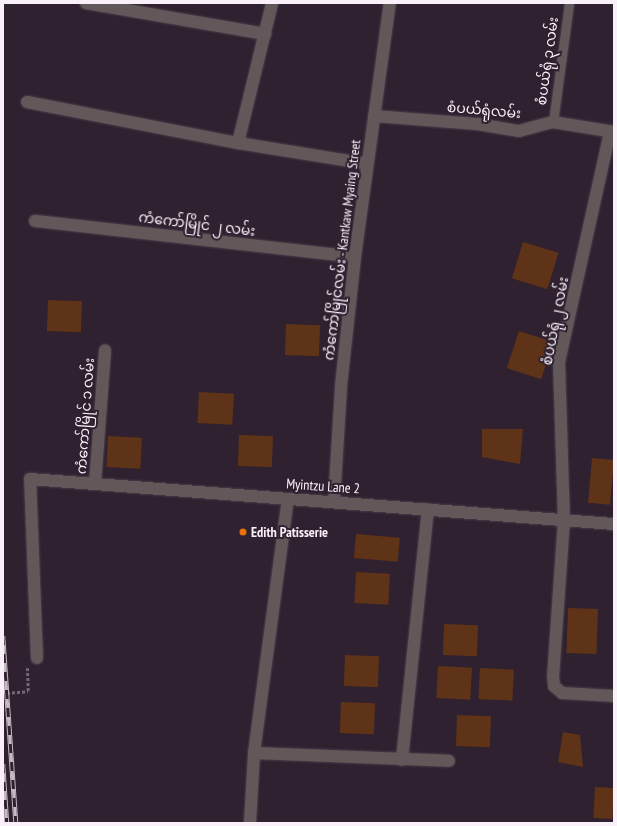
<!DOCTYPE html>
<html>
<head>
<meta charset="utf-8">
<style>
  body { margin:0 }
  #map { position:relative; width:617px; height:826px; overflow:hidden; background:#2f212f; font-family:"PT Sans Narrow","Noto Sans Myanmar",sans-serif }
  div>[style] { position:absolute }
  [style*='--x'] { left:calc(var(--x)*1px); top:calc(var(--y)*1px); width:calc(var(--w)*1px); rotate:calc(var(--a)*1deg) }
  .building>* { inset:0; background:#5f3317; transform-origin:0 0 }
  .path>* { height:2.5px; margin-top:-1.25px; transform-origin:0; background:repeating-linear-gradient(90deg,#746774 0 3px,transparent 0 5px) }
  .roads { filter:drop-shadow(0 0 1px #4b3e4b) drop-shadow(0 0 1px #4b3e4b) }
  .lane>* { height:9px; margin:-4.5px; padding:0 4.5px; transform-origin:4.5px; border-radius:4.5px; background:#625759 }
  .street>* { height:12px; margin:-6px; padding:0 6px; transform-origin:6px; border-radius:6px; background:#625759 }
  .rail>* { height:4.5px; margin-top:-2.25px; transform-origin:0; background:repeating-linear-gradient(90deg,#2f212f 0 9px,#c5bac5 0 18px); box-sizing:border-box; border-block:1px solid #c5bac5 }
  .dots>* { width:11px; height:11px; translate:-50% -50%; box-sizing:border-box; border:2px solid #2f212f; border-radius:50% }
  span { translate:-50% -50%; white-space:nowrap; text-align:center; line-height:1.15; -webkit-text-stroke:4px #2f212f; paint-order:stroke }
  .street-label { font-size:14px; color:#faf0fa }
  .poi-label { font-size:14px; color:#faf0fa; font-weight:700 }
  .left { translate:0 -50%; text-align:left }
  .frame { position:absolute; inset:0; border:4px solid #faf0fa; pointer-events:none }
</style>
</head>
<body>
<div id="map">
  <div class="building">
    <i style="left:523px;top:242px;width:37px;height:38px;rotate:17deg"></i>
    <i style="left:48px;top:300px;width:34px;height:31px;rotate:2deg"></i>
    <i style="left:286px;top:324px;width:34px;height:31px;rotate:2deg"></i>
    <i style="left:519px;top:331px;width:36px;height:39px;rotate:18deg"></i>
    <i style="left:199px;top:392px;width:35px;height:31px;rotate:3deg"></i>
    <i style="clip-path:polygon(482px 429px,523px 429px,520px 464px,482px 457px)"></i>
    <i style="left:239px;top:435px;width:34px;height:31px;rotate:2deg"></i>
    <i style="left:108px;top:436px;width:34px;height:31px;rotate:3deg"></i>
    <i style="left:592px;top:458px;width:22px;height:45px;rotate:5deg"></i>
    <i style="left:356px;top:534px;width:44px;height:24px;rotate:5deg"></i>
    <i style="left:356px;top:572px;width:34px;height:31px;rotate:3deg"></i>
    <i style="left:568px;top:608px;width:30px;height:45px;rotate:2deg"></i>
    <i style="left:444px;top:624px;width:34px;height:31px;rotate:2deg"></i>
    <i style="left:345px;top:655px;width:34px;height:31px;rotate:2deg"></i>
    <i style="left:438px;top:666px;width:34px;height:32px;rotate:3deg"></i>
    <i style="left:480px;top:668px;width:34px;height:31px;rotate:3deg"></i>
    <i style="left:341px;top:702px;width:34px;height:31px;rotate:2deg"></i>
    <i style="left:457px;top:715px;width:34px;height:31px;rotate:2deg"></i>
    <i style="clip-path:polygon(563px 732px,580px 735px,583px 767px,558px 762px)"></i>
    <i style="left:595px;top:787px;width:19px;height:31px;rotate:3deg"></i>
  </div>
  <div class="path">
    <i style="--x:7;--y:693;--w:21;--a:-5"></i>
    <i style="--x:28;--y:691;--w:23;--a:-92"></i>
  </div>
  <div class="roads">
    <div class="lane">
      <i style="--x:553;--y:122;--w:120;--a:-82.3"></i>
    </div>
    <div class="street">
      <i style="--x:86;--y:3;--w:182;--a:9.8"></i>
      <i style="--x:27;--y:102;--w:215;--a:11"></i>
      <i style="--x:238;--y:143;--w:131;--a:9.2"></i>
      <i style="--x:374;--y:116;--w:103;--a:4.4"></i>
      <i style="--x:477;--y:124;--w:43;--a:9.5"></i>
      <i style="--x:519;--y:131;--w:35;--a:-15"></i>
      <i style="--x:553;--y:122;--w:62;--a:9.3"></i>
      <i style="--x:610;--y:132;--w:236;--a:102.5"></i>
      <i style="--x:559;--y:362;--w:158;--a:88.2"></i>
      <i style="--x:564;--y:520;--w:156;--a:94"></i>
      <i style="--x:553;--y:676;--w:10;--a:84"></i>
      <i style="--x:554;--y:686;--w:11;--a:41"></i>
      <i style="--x:562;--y:693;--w:52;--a:3.3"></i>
      <i style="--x:238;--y:143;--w:144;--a:-76.3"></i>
      <i style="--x:35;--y:221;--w:322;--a:6.4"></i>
      <i style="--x:95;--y:484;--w:134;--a:-85.7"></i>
      <i style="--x:334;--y:502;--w:116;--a:-86.5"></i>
      <i style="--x:341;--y:386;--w:130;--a:-83.8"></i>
      <i style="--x:355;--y:257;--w:256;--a:-82.2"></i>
      <i style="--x:37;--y:658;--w:179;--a:-92.2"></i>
      <i style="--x:30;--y:479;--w:586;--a:4.41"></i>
      <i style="--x:254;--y:753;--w:195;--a:2.3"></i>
      <i style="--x:402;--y:760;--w:252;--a:-84.1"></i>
      <i style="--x:250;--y:823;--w:70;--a:-86.7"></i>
      <i style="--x:254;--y:753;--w:256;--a:-82.4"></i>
    </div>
  </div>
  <div class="rail">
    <i style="--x:3;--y:636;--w:187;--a:86"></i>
    <i style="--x:3;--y:764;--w:59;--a:86.1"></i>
  </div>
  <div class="dots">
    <i style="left:243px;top:532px;background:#e8710a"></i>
  </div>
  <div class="street-label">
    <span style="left:547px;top:61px;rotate:-82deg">စံပယ်ရုံ ၃ လမ်း</span>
    <span style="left:484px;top:110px;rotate:5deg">စံပယ်ရုံလမ်း</span>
    <span style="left:197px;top:224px;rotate:7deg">ကံကော်မြိုင် ၂ လမ်း</span>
    <span style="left:342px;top:250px;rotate:-83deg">ကံကော်မြိုင်လမ်း - Kantkaw Myaing Street</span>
    <span style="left:555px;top:321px;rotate:-79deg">စံပယ်ရုံ ၂ လမ်း</span>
    <span style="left:85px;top:416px;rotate:-86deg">ကံကော်မြိုင် ၁ လမ်း</span>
    <span style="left:323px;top:486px;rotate:4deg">Myintzu Lane 2</span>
  </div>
  <div class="poi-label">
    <span class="left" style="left:251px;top:532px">Edith Patisserie</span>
  </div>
  <div class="frame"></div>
</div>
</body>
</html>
